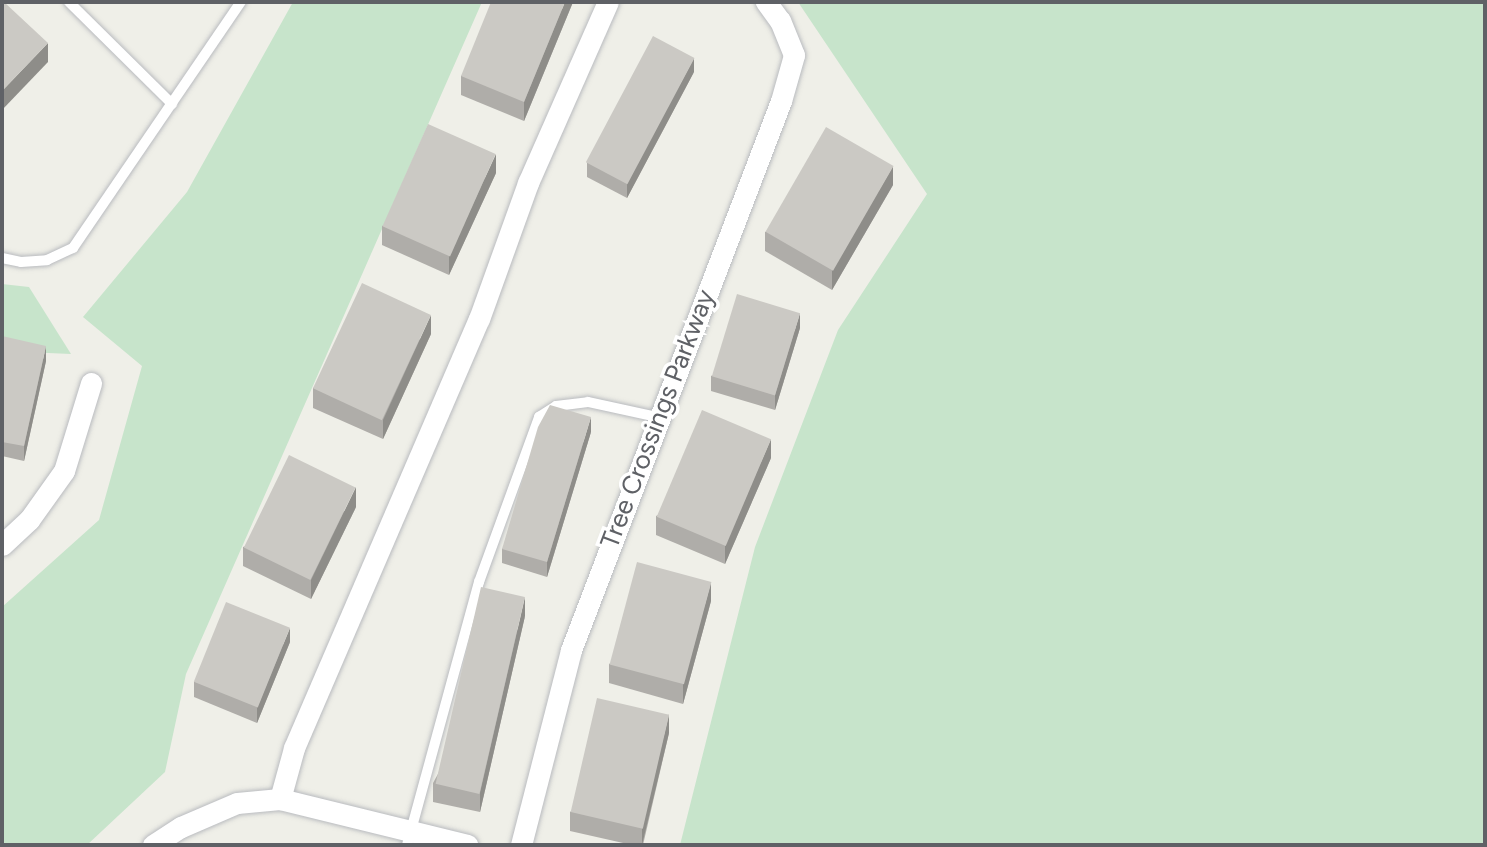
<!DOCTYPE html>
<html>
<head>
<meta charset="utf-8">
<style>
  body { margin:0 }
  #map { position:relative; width:1487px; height:847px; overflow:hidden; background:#efefe8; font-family:Figtree,sans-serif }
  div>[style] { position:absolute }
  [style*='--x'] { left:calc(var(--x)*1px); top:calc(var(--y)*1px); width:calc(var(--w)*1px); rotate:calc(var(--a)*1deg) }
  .green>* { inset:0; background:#c7e4cb }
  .roads { filter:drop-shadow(0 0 2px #b9bbbf) drop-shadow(0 0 2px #b9bbbf) }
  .lane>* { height:10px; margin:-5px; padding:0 5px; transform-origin:5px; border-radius:5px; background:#fff }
  .street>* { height:21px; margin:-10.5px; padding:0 10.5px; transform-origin:10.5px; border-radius:10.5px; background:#fff }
  .wall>* { inset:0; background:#afada9 }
  .shaded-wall>* { inset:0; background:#8e8d89 }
  .building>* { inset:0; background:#cbc9c4; transform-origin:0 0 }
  span { translate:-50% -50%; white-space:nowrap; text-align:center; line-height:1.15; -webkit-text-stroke:7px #fff; paint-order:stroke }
  .street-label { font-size:26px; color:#5f6166 }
  .frame { position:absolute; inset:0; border:4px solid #5f6166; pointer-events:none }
</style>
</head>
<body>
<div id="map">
  <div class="green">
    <i style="clip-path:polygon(293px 2px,482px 2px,186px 674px,165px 772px,87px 845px,2px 845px,2px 607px,99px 520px,142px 366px,83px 317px,187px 192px)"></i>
    <i style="clip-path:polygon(798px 2px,1485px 2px,1485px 845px,680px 845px,755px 547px,838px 330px,927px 194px)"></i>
    <i style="clip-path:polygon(2px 284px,29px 287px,71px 354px,2px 351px)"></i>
  </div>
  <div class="roads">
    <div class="lane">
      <i style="--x:69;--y:2;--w:145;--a:44.7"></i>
      <i style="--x:2;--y:258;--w:19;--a:12"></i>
      <i style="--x:21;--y:262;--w:26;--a:-4"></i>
      <i style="--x:47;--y:260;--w:29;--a:-25"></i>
      <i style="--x:73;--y:248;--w:298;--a:-55.7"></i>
      <i style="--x:407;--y:845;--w:273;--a:-74.7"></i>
      <i style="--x:479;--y:582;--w:176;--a:-70"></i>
      <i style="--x:539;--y:417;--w:20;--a:-33"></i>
      <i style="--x:556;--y:406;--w:32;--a:-7"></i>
      <i style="--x:588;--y:402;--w:71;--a:12.3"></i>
    </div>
    <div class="street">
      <i style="--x:2;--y:545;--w:37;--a:-43"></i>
      <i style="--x:29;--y:520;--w:60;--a:-54.5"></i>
      <i style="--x:64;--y:471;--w:92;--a:-72.9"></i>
      <i style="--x:280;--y:799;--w:53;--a:-74.6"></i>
      <i style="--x:294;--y:748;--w:467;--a:-66.7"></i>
      <i style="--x:479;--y:319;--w:145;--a:-70.2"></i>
      <i style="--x:528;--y:183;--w:198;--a:-66.2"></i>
      <i style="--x:153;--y:845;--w:33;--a:-33"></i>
      <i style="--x:181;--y:827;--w:61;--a:-23.2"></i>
      <i style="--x:237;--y:803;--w:43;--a:-5.3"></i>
      <i style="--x:280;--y:799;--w:193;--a:13.8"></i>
      <i style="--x:521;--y:845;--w:201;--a:-75.6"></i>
      <i style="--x:571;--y:650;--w:588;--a:-69.07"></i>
      <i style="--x:781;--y:101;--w:48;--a:-74.2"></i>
      <i style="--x:794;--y:55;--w:37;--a:-112"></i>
      <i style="--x:780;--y:21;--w:24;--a:-126"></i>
    </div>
  </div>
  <div class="wall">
    <i style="clip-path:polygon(573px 2px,524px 121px,461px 95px,461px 76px)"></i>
    <i style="clip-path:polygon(694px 72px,627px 198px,587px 177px,587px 163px)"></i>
    <i style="clip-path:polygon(496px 173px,449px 275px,382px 245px,382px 226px)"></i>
    <i style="clip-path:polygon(893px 185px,832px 290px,765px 251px,765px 232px)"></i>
    <i style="clip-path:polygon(800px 328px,775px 410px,711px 391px,711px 376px)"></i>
    <i style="clip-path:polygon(431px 334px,383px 439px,313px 408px,313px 388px)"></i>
    <i style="clip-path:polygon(2px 336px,46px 361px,24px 461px,2px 456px)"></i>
    <i style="clip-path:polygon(591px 432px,547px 577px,502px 563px,502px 549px)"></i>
    <i style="clip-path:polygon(771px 458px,725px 564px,656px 535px,656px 516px)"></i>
    <i style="clip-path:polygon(356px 507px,311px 599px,243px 566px,243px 547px)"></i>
    <i style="clip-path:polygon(711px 601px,683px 704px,609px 683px,609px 664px)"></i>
    <i style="clip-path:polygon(525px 616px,480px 812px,433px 802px,433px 783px)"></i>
    <i style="clip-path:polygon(290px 642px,257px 723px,194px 697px,194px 682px)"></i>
    <i style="clip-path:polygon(669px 733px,643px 845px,632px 845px,570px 831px,570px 812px)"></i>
  </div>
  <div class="shaded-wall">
    <i style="clip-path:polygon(565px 2px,573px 2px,524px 121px,524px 102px)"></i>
    <i style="clip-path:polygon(48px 43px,48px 62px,2px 110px,2px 91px)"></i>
    <i style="clip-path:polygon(694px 58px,694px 72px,627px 198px,627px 183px)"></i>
    <i style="clip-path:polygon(496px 154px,496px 173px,449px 275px,449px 256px)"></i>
    <i style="clip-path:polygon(893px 166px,893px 185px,832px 290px,832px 271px)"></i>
    <i style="clip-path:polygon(800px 313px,800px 328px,775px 410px,775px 395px)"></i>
    <i style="clip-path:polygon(431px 315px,431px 334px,383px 439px,383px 420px)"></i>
    <i style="clip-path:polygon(46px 346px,46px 361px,24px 461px,24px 446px)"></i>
    <i style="clip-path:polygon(591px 417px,591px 432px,547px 577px,547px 562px)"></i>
    <i style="clip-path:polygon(771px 439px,771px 458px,725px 564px,725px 545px)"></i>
    <i style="clip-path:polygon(356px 487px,356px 507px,311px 599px,311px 580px)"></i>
    <i style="clip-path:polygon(711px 582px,711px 601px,683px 704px,683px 685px)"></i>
    <i style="clip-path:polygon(525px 597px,525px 616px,480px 812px,480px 793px)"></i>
    <i style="clip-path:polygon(290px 628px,290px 642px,257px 723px,257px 708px)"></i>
    <i style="clip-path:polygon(669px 714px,669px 733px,642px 845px,642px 828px)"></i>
  </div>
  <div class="building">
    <i style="clip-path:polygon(2px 2px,4px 2px,48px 43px,2px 91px)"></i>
    <i style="clip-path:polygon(491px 2px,565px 2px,524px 102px,461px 76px)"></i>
    <i style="left:653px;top:36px;width:47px;height:143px;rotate:28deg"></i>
    <i style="left:428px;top:124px;width:74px;height:112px;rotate:24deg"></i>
    <i style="left:826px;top:127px;width:78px;height:121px;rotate:30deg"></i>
    <i style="left:362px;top:283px;width:76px;height:116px;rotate:25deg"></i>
    <i style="left:737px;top:294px;width:66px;height:86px;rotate:17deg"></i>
    <i style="clip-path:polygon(2px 336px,46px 346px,24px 446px,2px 442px)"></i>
    <i style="clip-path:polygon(550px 405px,591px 417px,547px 562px,502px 549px,538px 427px)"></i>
    <i style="left:702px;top:410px;width:75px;height:116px;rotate:23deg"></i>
    <i style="left:289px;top:455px;width:74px;height:103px;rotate:26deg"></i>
    <i style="left:637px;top:562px;width:77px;height:106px;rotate:15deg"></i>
    <i style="left:481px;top:587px;width:45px;height:202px;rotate:13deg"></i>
    <i style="left:226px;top:602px;width:69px;height:86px;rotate:22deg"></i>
    <i style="left:597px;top:698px;width:74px;height:117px;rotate:13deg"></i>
  </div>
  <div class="street-label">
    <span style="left:658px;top:419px;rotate:-69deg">Tree Crossings Parkway</span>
  </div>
  <div class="frame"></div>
</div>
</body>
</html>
